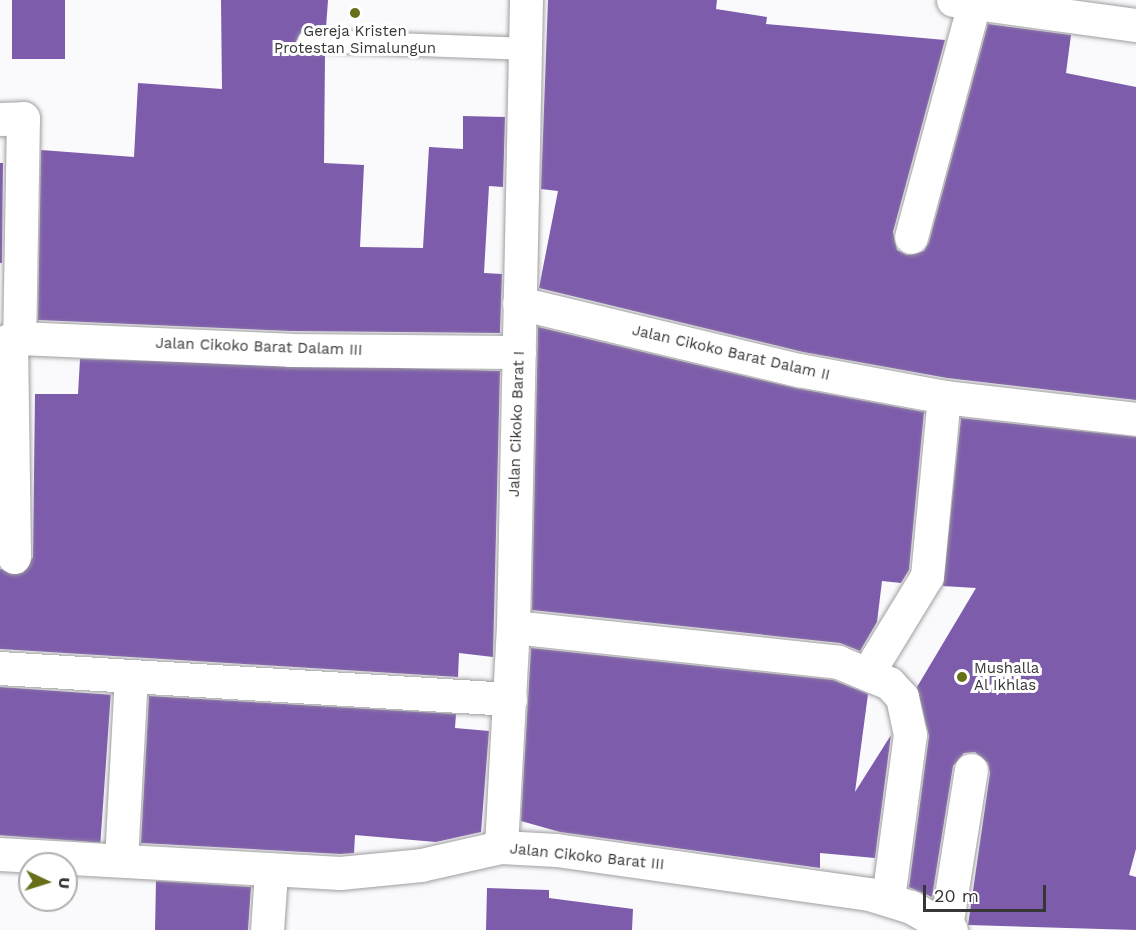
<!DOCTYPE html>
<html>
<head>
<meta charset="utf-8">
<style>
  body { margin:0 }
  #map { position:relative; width:1136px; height:930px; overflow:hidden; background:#faf9fc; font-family:"Work Sans",sans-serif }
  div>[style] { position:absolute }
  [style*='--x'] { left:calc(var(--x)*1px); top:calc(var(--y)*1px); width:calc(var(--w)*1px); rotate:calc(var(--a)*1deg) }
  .building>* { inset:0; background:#7d5cab; transform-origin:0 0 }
  .roads { filter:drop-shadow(0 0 2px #9f9ea1) drop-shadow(0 0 2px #9f9ea1) }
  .service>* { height:22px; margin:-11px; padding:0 11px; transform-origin:11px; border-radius:11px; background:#fff }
  .minor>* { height:33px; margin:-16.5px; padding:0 16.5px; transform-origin:16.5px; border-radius:16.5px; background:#fff }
  .dots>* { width:16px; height:16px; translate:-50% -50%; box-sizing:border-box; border:3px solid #fff; border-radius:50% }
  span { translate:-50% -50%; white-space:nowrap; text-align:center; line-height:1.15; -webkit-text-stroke:6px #fff; paint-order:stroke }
  .poi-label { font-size:15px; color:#363637 }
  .left { translate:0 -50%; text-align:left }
  .street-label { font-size:15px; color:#363637 }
  .north { position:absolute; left:18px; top:852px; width:60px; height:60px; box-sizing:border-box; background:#fff; border:2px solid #afafaf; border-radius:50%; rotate:94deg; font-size:16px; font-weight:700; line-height:24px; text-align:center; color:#363637 }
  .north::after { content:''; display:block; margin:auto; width:21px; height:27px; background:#677018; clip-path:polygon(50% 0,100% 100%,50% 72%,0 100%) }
  .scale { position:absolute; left:923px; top:885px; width:123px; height:27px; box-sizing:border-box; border:3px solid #363637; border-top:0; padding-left:8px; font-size:18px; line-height:21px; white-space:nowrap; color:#363637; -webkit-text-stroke:4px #fff; paint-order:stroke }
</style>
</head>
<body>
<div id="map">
  <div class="building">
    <i style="left:12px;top:0;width:53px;height:59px"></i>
    <i style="clip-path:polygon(221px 0,328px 0,326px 28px,303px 29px,296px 41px,302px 53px,325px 55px,324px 163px,364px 165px,360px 247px,423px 248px,429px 147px,463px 149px,463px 116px,505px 117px,503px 187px,489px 186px,484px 273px,502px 274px,500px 333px,290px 331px,38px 320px,41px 150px,134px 157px,138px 83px,222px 89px)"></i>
    <i style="clip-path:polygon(548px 0,717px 0,716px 9px,767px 17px,766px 24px,945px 40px,893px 232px,897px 250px,907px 255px,924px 251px,929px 242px,988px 24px,1071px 35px,1066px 73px,1136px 87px,1136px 400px,947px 378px,803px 352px,539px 288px,558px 191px,541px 189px)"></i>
    <i style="clip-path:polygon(0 163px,3px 163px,2px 263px,0 263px)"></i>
    <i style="clip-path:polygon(538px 327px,795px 388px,924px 412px,909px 570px,901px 583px,882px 581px,877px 622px,860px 651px,840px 643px,532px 610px)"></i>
    <i style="clip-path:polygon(80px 359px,500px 371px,493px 657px,459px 653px,458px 677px,0 649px,0 569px,23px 573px,33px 557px,35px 394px,78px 394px)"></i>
    <i style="clip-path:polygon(961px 418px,1136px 437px,1136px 849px,1129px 875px,1136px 877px,1136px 930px,968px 925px,990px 773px,988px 763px,975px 752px,964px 753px,953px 766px,932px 897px,909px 887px,929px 736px,917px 687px,976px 588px,943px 586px)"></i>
    <i style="clip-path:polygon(531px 648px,833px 680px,868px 694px,855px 792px,891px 735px,875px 858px,820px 853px,820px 868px,560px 832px,521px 821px)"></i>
    <i style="left:0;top:687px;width:111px;height:148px;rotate:4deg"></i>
    <i style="clip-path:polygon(149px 696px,456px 714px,455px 728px,489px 731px,481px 832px,436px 842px,355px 835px,354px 853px,340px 854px,141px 843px)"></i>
    <i style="clip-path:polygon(156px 881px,251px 887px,248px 930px,155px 930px)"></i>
    <i style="clip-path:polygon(487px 888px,549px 890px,549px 898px,633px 909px,632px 930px,486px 930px)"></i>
  </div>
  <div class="roads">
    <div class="service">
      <i style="--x:309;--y:41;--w:216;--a:2.1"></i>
    </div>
    <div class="minor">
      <i style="--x:953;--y:0;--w:185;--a:7.8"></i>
      <i style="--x:0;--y:119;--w:23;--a:-2"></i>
      <i style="--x:23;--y:118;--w:220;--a:91"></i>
      <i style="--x:911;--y:237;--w:242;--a:-74.9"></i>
      <i style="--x:519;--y:303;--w:288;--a:13.5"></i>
      <i style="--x:799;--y:370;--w:147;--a:10.5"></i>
      <i style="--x:944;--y:397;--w:193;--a:6.5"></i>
      <i style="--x:11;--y:339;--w:218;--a:89.2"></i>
      <i style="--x:0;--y:343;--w:20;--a:-15"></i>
      <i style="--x:19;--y:338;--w:271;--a:2.5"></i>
      <i style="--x:290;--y:350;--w:229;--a:0.5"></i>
      <i style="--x:513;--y:627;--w:327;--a:6.1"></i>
      <i style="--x:838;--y:662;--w:55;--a:22.4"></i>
      <i style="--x:889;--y:683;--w:19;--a:47"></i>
      <i style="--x:902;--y:697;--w:38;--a:78"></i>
      <i style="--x:910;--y:734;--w:166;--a:97.6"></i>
      <i style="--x:0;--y:668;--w:511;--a:3.48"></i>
      <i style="--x:869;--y:671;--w:111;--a:-58.6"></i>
      <i style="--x:927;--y:576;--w:180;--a:-84.6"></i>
      <i style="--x:501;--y:847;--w:220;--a:-86.9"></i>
      <i style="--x:513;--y:627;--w:627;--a:-88.81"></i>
      <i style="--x:0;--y:854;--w:341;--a:3.2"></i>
      <i style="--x:340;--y:873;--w:81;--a:-5.6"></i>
      <i style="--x:421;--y:865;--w:82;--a:-12.7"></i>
      <i style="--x:501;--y:847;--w:55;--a:3.1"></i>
      <i style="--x:556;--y:850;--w:316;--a:8"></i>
      <i style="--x:869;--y:894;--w:44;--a:17.2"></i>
      <i style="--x:911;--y:907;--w:46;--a:29.9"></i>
      <i style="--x:121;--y:860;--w:184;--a:-86.9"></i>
      <i style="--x:946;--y:927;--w:159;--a:-81"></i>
      <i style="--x:267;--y:930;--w:57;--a:-86"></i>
    </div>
  </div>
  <div class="dots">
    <i style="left:355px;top:13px;background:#677018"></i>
    <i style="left:962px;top:677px;background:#677018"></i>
  </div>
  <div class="poi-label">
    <span style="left:355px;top:40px">Gereja Kristen<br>Protestan Simalungun</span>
    <span class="left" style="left:974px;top:677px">Mushalla<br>Al Ikhlas</span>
  </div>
  <div class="street-label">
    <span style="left:259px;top:347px;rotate:2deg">Jalan Cikoko Barat Dalam III</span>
    <span style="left:731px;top:353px;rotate:13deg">Jalan Cikoko Barat Dalam II</span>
    <span style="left:517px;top:424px;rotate:-88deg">Jalan Cikoko Barat I</span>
    <span style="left:587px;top:857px;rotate:6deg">Jalan Cikoko Barat III</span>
  </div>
  <div class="north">U</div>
  <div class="scale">20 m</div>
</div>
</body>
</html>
